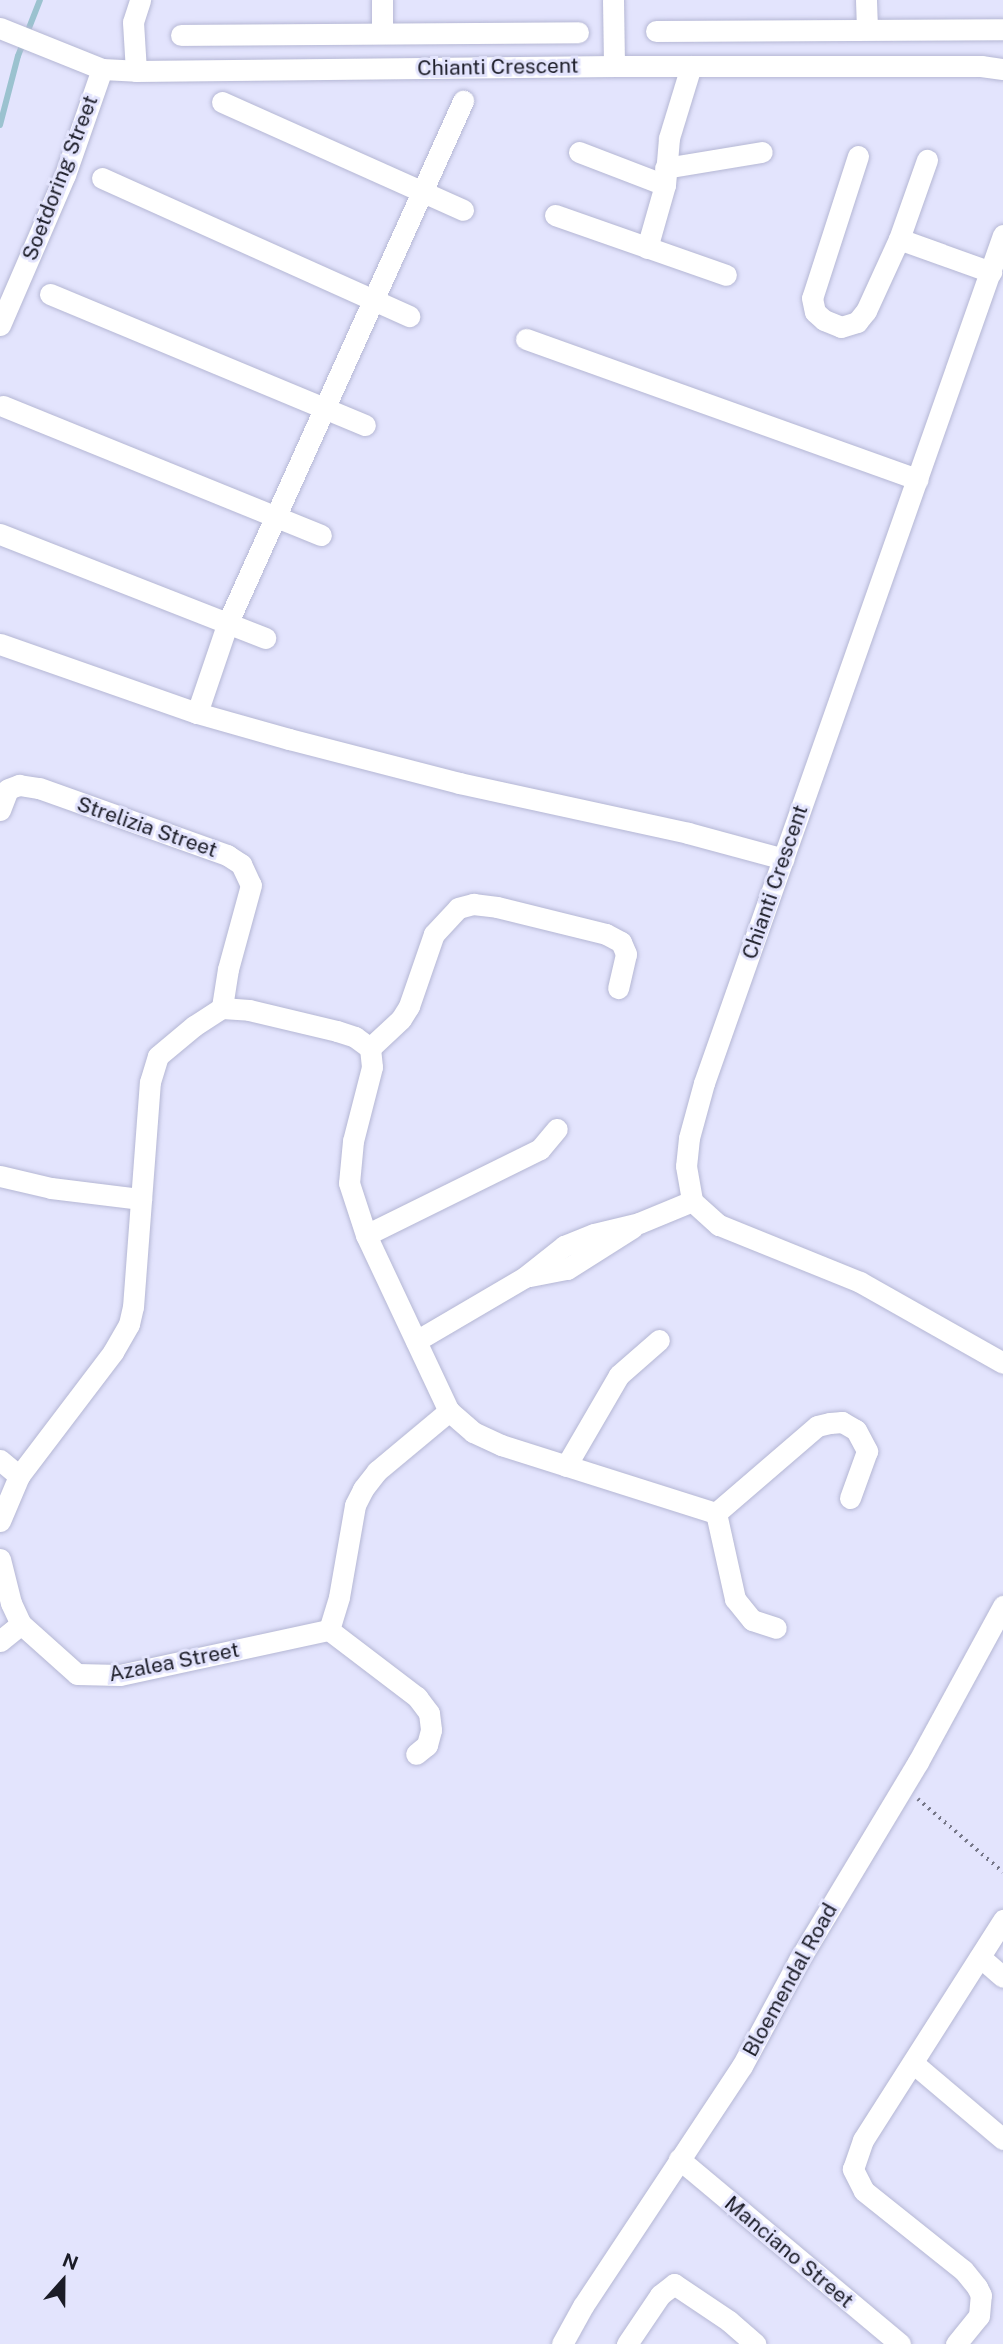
<!DOCTYPE html>
<html>
<head>
<meta charset="utf-8">
<style>
  body { margin:0 }
  #map { position:relative; width:1003px; height:2344px; overflow:hidden; background:#e3e4fd; font-family:"Public Sans",sans-serif }
  div>[style] { position:absolute }
  [style*='--x'] { left:calc(var(--x)*1px); top:calc(var(--y)*1px); width:calc(var(--w)*1px); rotate:calc(var(--a)*1deg) }
  .stream>* { height:6px; margin:-3px; padding:0 3px; transform-origin:3px; border-radius:3px; background:#9bc2cf }
  .path>* { height:3.5px; margin-top:-1.75px; transform-origin:0; background:repeating-linear-gradient(90deg,#767788 0 2px,transparent 0 7px) }
  .roads { filter:drop-shadow(0 0 2px #b5b7d4) drop-shadow(0 0 2px #b5b7d4) }
  .minor>* { height:21px; margin:-10.5px; padding:0 10.5px; transform-origin:10.5px; border-radius:10.5px; background:#fff }
  span { translate:-50% -50%; white-space:nowrap; text-align:center; line-height:1.15; -webkit-text-stroke:6px #e3e4fd; paint-order:stroke }
  .street-label { font-size:21px; color:#1b1c27 }
  .north { position:absolute; left:28px; top:2246px; width:70px; height:70px; -webkit-text-stroke:5px #e3e4fd; paint-order:stroke; rotate:21deg; font-size:19px; font-weight:700; line-height:28px; text-align:center; color:#1b1c27 }
  .north::after { content:''; display:block; margin:auto; width:24px; height:32px; background:#1b1c27; clip-path:polygon(50% 0,100% 100%,50% 72%,0 100%) }
</style>
</head>
<body>
<div id="map">
  <div class="stream">
    <i style="--x:0;--y:125;--w:71;--a:-75.4"></i>
    <i style="--x:18;--y:56;--w:60;--a:-68.6"></i>
  </div>
  <div class="path">
    <i style="--x:918;--y:1799;--w:112;--a:40.7"></i>
  </div>
  <div class="roads">
    <div class="minor">
      <i style="--x:382;--y:0;--w:33;--a:90"></i>
      <i style="--x:613;--y:0;--w:66;--a:89.1"></i>
      <i style="--x:866;--y:0;--w:29;--a:88"></i>
      <i style="--x:0;--y:28;--w:110;--a:21.9"></i>
      <i style="--x:102;--y:69;--w:34;--a:3"></i>
      <i style="--x:136;--y:71;--w:478;--a:-0.6"></i>
      <i style="--x:614;--y:66;--w:367;--a:0"></i>
      <i style="--x:981;--y:66;--w:22;--a:8"></i>
      <i style="--x:656;--y:31;--w:347;--a:-0.3"></i>
      <i style="--x:181;--y:35;--w:397;--a:-0.4"></i>
      <i style="--x:136;--y:71;--w:49;--a:-93.5"></i>
      <i style="--x:133;--y:22;--w:23;--a:-72"></i>
      <i style="--x:222;--y:102;--w:264;--a:24.1"></i>
      <i style="--x:579;--y:152;--w:92;--a:21"></i>
      <i style="--x:858;--y:156;--w:149;--a:107.9"></i>
      <i style="--x:812;--y:298;--w:14;--a:78"></i>
      <i style="--x:815;--y:312;--w:12;--a:42"></i>
      <i style="--x:824;--y:320;--w:18;--a:22"></i>
      <i style="--x:841;--y:327;--w:17;--a:-17"></i>
      <i style="--x:857;--y:322;--w:14;--a:-51"></i>
      <i style="--x:866;--y:311;--w:79;--a:-65.4"></i>
      <i style="--x:899;--y:239;--w:84;--a:-70.5"></i>
      <i style="--x:665;--y:168;--w:98;--a:-9.4"></i>
      <i style="--x:102;--y:178;--w:337;--a:24.2"></i>
      <i style="--x:555;--y:215;--w:181;--a:19.3"></i>
      <i style="--x:1003;--y:235;--w:899;--a:109.42"></i>
      <i style="--x:704;--y:1083;--w:57;--a:105.3"></i>
      <i style="--x:689;--y:1138;--w:28;--a:96"></i>
      <i style="--x:686;--y:1166;--w:36;--a:80"></i>
      <i style="--x:692;--y:1201;--w:36;--a:42"></i>
      <i style="--x:719;--y:1225;--w:152;--a:22"></i>
      <i style="--x:860;--y:1282;--w:164;--a:29.5"></i>
      <i style="--x:899;--y:239;--w:98;--a:19.7"></i>
      <i style="--x:647;--y:248;--w:66;--a:-74.1"></i>
      <i style="--x:665;--y:185;--w:47;--a:-85.1"></i>
      <i style="--x:669;--y:138;--w:75;--a:-73"></i>
      <i style="--x:50;--y:294;--w:341;--a:22.6"></i>
      <i style="--x:0;--y:325;--w:163;--a:-66.6"></i>
      <i style="--x:65;--y:175;--w:112;--a:-70.8"></i>
      <i style="--x:526;--y:339;--w:416;--a:19.7"></i>
      <i style="--x:3;--y:406;--w:343;--a:22.1"></i>
      <i style="--x:0;--y:534;--w:285;--a:21.4"></i>
      <i style="--x:0;--y:644;--w:209;--a:19.3"></i>
      <i style="--x:197;--y:713;--w:96;--a:15.8"></i>
      <i style="--x:289;--y:739;--w:176;--a:14.5"></i>
      <i style="--x:459;--y:783;--w:234;--a:12.3"></i>
      <i style="--x:688;--y:833;--w:99;--a:15.2"></i>
      <i style="--x:197;--y:713;--w:96;--a:-71.2"></i>
      <i style="--x:228;--y:622;--w:572;--a:-65.72"></i>
      <i style="--x:0;--y:810;--w:22;--a:-69"></i>
      <i style="--x:8;--y:789;--w:12;--a:-20"></i>
      <i style="--x:19;--y:785;--w:20;--a:9"></i>
      <i style="--x:39;--y:788;--w:200;--a:19.6"></i>
      <i style="--x:227;--y:855;--w:17;--a:33"></i>
      <i style="--x:241;--y:864;--w:23;--a:65"></i>
      <i style="--x:251;--y:885;--w:87;--a:105.3"></i>
      <i style="--x:228;--y:969;--w:39;--a:99"></i>
      <i style="--x:370;--y:1048;--w:19;--a:84"></i>
      <i style="--x:372;--y:1067;--w:76;--a:104.4"></i>
      <i style="--x:353;--y:1141;--w:42;--a:95.4"></i>
      <i style="--x:349;--y:1183;--w:55;--a:71.9"></i>
      <i style="--x:366;--y:1235;--w:195;--a:64.8"></i>
      <i style="--x:449;--y:1411;--w:32;--a:41"></i>
      <i style="--x:473;--y:1432;--w:31;--a:25"></i>
      <i style="--x:501;--y:1445;--w:225;--a:17.6"></i>
      <i style="--x:370;--y:1048;--w:42;--a:-43.1"></i>
      <i style="--x:401;--y:1019;--w:15;--a:-58"></i>
      <i style="--x:409;--y:1006;--w:76;--a:-70.9"></i>
      <i style="--x:434;--y:934;--w:35;--a:-47"></i>
      <i style="--x:458;--y:908;--w:16;--a:-15"></i>
      <i style="--x:473;--y:904;--w:24;--a:7"></i>
      <i style="--x:497;--y:907;--w:112;--a:13.9"></i>
      <i style="--x:606;--y:934;--w:17;--a:28"></i>
      <i style="--x:621;--y:942;--w:13;--a:67"></i>
      <i style="--x:626;--y:954;--w:35;--a:103"></i>
      <i style="--x:0;--y:1176;--w:52;--a:13.2"></i>
      <i style="--x:51;--y:1188;--w:91;--a:7"></i>
      <i style="--x:366;--y:1235;--w:194;--a:-26.3"></i>
      <i style="--x:540;--y:1149;--w:26;--a:-50"></i>
      <i style="--x:530;--y:1276;--w:38;--a:-11"></i>
      <i style="--x:567;--y:1269;--w:77;--a:-32.2"></i>
      <i style="--x:416;--y:1341;--w:126;--a:-30.4"></i>
      <i style="--x:525;--y:1277;--w:50;--a:-38.5"></i>
      <i style="--x:564;--y:1246;--w:32;--a:-22"></i>
      <i style="--x:594;--y:1234;--w:46;--a:-13.7"></i>
      <i style="--x:639;--y:1223;--w:57;--a:-22.5"></i>
      <i style="--x:0;--y:1460;--w:25;--a:40"></i>
      <i style="--x:566;--y:1466;--w:105;--a:-59.8"></i>
      <i style="--x:619;--y:1375;--w:53;--a:-41.2"></i>
      <i style="--x:716;--y:1513;--w:133;--a:-40.7"></i>
      <i style="--x:817;--y:1426;--w:13;--a:-13"></i>
      <i style="--x:830;--y:1423;--w:12;--a:-5"></i>
      <i style="--x:842;--y:1422;--w:16;--a:30"></i>
      <i style="--x:856;--y:1430;--w:24;--a:62"></i>
      <i style="--x:867;--y:1451;--w:50;--a:109.9"></i>
      <i style="--x:716;--y:1513;--w:88;--a:77.5"></i>
      <i style="--x:735;--y:1599;--w:27;--a:51"></i>
      <i style="--x:752;--y:1620;--w:25;--a:18"></i>
      <i style="--x:0;--y:1521;--w:49;--a:-67.1"></i>
      <i style="--x:19;--y:1476;--w:156;--a:-52.8"></i>
      <i style="--x:113;--y:1352;--w:32;--a:-60"></i>
      <i style="--x:129;--y:1324;--w:17;--a:-77"></i>
      <i style="--x:133;--y:1307;--w:226;--a:-85.7"></i>
      <i style="--x:150;--y:1082;--w:27;--a:-73"></i>
      <i style="--x:158;--y:1056;--w:47;--a:-39.8"></i>
      <i style="--x:194;--y:1026;--w:33;--a:-33"></i>
      <i style="--x:222;--y:1008;--w:27;--a:4"></i>
      <i style="--x:249;--y:1010;--w:90;--a:13.4"></i>
      <i style="--x:337;--y:1031;--w:19;--a:18"></i>
      <i style="--x:355;--y:1037;--w:19;--a:36"></i>
      <i style="--x:0;--y:1559;--w:45;--a:76"></i>
      <i style="--x:11;--y:1603;--w:23;--a:65"></i>
      <i style="--x:21;--y:1624;--w:75;--a:41.8"></i>
      <i style="--x:77;--y:1674;--w:43;--a:1.3"></i>
      <i style="--x:120;--y:1675;--w:214;--a:-12.2"></i>
      <i style="--x:329;--y:1630;--w:34;--a:-73"></i>
      <i style="--x:339;--y:1597;--w:93;--a:-80.1"></i>
      <i style="--x:355;--y:1505;--w:18;--a:-63"></i>
      <i style="--x:363;--y:1489;--w:23;--a:-52"></i>
      <i style="--x:377;--y:1471;--w:94;--a:-39.8"></i>
      <i style="--x:329;--y:1630;--w:111;--a:37.3"></i>
      <i style="--x:417;--y:1697;--w:20;--a:53"></i>
      <i style="--x:429;--y:1713;--w:17;--a:83"></i>
      <i style="--x:431;--y:1730;--w:16;--a:105"></i>
      <i style="--x:427;--y:1745;--w:14;--a:141"></i>
      <i style="--x:0;--y:1641;--w:27;--a:-39"></i>
      <i style="--x:980;--y:1957;--w:30;--a:41"></i>
      <i style="--x:913;--y:2063;--w:118;--a:40.2"></i>
      <i style="--x:679;--y:2159;--w:288;--a:39.9"></i>
      <i style="--x:562;--y:2344;--w:43;--a:-61.1"></i>
      <i style="--x:583;--y:2306;--w:288;--a:-56.5"></i>
      <i style="--x:742;--y:2066;--w:120;--a:-61.7"></i>
      <i style="--x:799;--y:1960;--w:231;--a:-59"></i>
      <i style="--x:918;--y:1762;--w:178;--a:-61.4"></i>
      <i style="--x:627;--y:2344;--w:59;--a:-56"></i>
      <i style="--x:660;--y:2295;--w:18;--a:-38"></i>
      <i style="--x:674;--y:2284;--w:66;--a:33.9"></i>
      <i style="--x:729;--y:2321;--w:35;--a:41"></i>
      <i style="--x:956;--y:2344;--w:36;--a:-51"></i>
      <i style="--x:979;--y:2316;--w:21;--a:-85"></i>
      <i style="--x:981;--y:2295;--w:9;--a:-117"></i>
      <i style="--x:977;--y:2287;--w:22;--a:-129"></i>
      <i style="--x:963;--y:2270;--w:127;--a:-141.4"></i>
      <i style="--x:864;--y:2191;--w:25;--a:-117"></i>
      <i style="--x:853;--y:2169;--w:31;--a:-71"></i>
      <i style="--x:863;--y:2140;--w:261;--a:-57.5"></i>
    </div>
  </div>
  <div class="street-label">
    <span style="left:498px;top:67px;rotate:-1deg">Chianti Crescent</span>
    <span style="left:60px;top:178px;rotate:-69deg">Soetdoring Street</span>
    <span style="left:147px;top:827px;rotate:19deg">Strelizia Street</span>
    <span style="left:775px;top:882px;rotate:-71deg">Chianti Crescent</span>
    <span style="left:174px;top:1662px;rotate:-11deg">Azalea Street</span>
    <span style="left:790px;top:1980px;rotate:-61deg">Bloemendal Road</span>
    <span style="left:789px;top:2252px;rotate:40deg">Manciano Street</span>
  </div>
  <div class="north">N</div>
</div>
</body>
</html>
